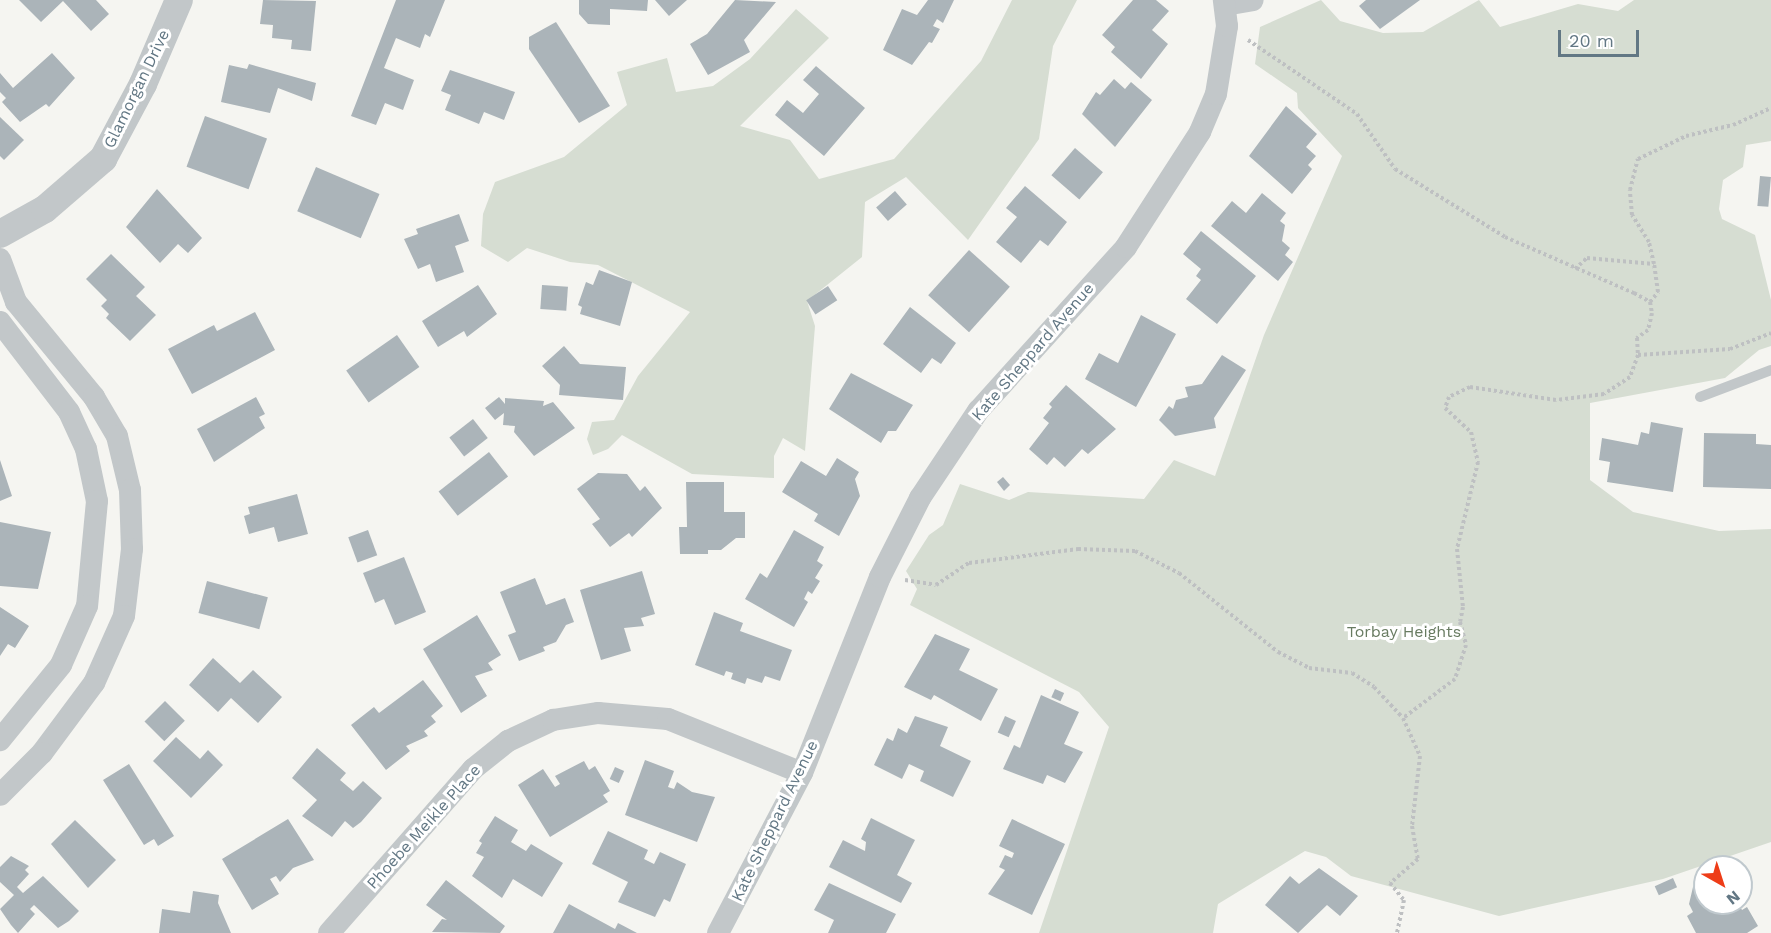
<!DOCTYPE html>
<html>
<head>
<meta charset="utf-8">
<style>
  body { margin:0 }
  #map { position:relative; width:1771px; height:933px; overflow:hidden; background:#f5f5f1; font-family:"Work Sans",sans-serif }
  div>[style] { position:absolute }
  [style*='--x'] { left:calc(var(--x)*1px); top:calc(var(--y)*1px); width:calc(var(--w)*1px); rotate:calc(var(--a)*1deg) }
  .green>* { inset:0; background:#d6ddd2 }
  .building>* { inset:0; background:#abb4b9; transform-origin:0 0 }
  .path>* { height:4px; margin-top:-2px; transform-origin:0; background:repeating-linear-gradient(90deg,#bec0c2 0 3px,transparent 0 6px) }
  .service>* { height:10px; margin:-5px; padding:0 5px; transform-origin:5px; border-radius:5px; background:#c2c7c9 }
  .minor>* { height:22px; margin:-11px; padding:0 11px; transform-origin:11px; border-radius:11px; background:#c2c7c9 }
  .tertiary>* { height:28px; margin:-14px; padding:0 14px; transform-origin:14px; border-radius:14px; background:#c2c7c9 }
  span { translate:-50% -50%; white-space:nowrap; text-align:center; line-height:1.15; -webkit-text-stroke:6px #fff; paint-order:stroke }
  .street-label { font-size:16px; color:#627784 }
  .park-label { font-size:16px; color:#687b61 }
  .north { position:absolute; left:1693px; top:855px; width:60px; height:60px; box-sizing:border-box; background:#fff; border:2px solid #c0c9ce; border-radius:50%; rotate:141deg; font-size:16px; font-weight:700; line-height:24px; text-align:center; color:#627784 }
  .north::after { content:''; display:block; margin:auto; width:21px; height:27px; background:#ee3d18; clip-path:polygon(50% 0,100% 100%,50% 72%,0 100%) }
  .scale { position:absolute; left:1558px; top:30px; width:81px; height:27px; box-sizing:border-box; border:3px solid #627784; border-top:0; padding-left:8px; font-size:18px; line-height:21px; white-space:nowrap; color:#627784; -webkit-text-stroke:4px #fff; paint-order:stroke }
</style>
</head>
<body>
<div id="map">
  <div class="green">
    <i style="clip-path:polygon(1012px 0,1077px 0,1053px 46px,1039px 139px,968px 240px,906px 177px,865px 202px,862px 257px,807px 301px,815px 326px,805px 451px,783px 438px,774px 456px,774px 478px,692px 474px,622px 435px,608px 449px,593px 455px,587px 439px,592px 422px,614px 420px,638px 376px,690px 312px,598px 265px,570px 262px,527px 248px,508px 262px,481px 246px,483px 214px,495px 182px,564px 157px,627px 105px,617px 72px,667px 58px,676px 92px,713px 86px,750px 59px,796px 9px,829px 38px,740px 126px,790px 140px,819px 179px,894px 159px,981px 61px)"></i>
    <i style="clip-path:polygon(1321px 0,1340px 21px,1383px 33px,1423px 32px,1479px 0,1500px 27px,1578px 4px,1618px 11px,1634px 0,1771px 0,1771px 141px,1746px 145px,1743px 167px,1723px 180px,1719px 209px,1722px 219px,1755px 235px,1771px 300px,1771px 346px,1759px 350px,1725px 378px,1590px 403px,1590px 480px,1633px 512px,1719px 531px,1771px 529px,1771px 842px,1663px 879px,1499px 916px,1351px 876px,1326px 857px,1305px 851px,1218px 904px,1213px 933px,1039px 933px,1109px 727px,1079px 692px,910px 605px,917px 589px,906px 571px,929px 535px,943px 525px,960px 484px,1009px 500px,1028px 492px,1144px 499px,1174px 460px,1215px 476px,1264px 335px,1342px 156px,1298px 108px,1297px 93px,1255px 64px,1260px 27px)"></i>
  </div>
  <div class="building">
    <i style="clip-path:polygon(19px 0,96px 0,109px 14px,91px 31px,63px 1px,41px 22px)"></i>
    <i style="clip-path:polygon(263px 0,316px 1px,311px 51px,291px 49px,292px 40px,272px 38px,273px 25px,260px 24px)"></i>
    <i style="clip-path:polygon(396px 0,445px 0,430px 37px,425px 34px,420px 48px,396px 38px,384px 68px,414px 80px,403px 110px,385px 103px,376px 125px,351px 116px)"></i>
    <i style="clip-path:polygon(579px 0,648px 0,647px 11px,610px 9px,610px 25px,588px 24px,579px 14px)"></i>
    <i style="clip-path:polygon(655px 0,687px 0,669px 16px)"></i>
    <i style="clip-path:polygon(735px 0,776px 2px,744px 40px,750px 52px,708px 75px,690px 44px,707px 34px)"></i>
    <i style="clip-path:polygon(928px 0,954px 0,943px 23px,937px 19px,933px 26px,940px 29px,932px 43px,929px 42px,912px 65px,883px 50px,902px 9px,917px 15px)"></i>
    <i style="clip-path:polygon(1133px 0,1156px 0,1169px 11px,1152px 30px,1168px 44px,1141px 79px,1111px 52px,1115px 47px,1102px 35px)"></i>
    <i style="clip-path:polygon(1366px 0,1420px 0,1380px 29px,1359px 6px)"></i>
    <i style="clip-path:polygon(556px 22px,610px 106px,579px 123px,529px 49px,529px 37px)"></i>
    <i style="clip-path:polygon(52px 53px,75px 78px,49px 107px,46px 104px,20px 122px,2px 102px,6px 98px,0 92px,0 73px,13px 88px)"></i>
    <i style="clip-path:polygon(249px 64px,316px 83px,312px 101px,278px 88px,270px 113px,221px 102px,229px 65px,247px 69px)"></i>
    <i style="clip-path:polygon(816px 66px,865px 108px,824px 156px,775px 115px,787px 100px,803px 113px,819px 94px,803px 80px)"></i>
    <i style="clip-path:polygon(450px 70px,515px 92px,504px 120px,484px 112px,479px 124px,445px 110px,451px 95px,441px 91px)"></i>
    <i style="clip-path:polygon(1114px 79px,1125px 89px,1131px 82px,1152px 100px,1115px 147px,1082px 114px,1096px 92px,1100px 95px)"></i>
    <i style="clip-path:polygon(1286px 106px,1317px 134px,1306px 147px,1316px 156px,1308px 165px,1312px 169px,1292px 194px,1249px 156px)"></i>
    <i style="left:205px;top:116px;width:66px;height:54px;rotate:20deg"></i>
    <i style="clip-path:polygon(0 117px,24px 140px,4px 160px,0 156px)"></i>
    <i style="left:1075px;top:148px;width:37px;height:36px;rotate:41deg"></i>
    <i style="left:316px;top:167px;width:69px;height:48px;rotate:23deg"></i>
    <i style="left:1760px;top:176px;width:11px;height:30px;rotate:5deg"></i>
    <i style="clip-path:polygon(1025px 186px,1067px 222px,1048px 246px,1040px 240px,1021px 263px,996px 242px,1017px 217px,1006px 208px)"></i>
    <i style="clip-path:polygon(157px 189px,202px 238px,188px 253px,178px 244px,160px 263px,126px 227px)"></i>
    <i style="left:895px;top:191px;width:18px;height:25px;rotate:49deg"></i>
    <i style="clip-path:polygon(1262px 193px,1286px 213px,1280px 221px,1285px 225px,1282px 241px,1290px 248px,1285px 255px,1293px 262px,1278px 281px,1211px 226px,1232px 201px,1246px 213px)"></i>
    <i style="clip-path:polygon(459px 214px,469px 241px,455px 246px,464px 272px,436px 282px,430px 264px,418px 269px,404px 239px,418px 234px,416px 229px)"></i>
    <i style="clip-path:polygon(1201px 231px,1256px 276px,1217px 324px,1186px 299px,1201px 280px,1196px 276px,1201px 269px,1183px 254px)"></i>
    <i style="left:969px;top:250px;width:55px;height:61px;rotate:42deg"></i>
    <i style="clip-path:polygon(111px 254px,145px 287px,136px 296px,156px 315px,130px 341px,106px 318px,109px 314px,101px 306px,107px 300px,86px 279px)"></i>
    <i style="clip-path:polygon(599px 270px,632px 282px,620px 326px,580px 314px,582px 307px,578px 305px,586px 282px,593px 285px)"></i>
    <i style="clip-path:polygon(478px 285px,497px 314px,467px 337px,464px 331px,438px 347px,422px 321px)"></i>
    <i style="left:542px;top:285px;width:26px;height:24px;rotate:4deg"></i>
    <i style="left:828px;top:286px;width:17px;height:26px;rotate:57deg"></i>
    <i style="clip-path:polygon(910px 307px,956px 343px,941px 364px,932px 358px,921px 373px,883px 344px)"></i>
    <i style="clip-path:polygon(255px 312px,275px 350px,192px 394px,168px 349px,214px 325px,217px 331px)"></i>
    <i style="clip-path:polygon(1141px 315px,1176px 334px,1136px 407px,1085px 379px,1099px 353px,1118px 363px)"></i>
    <i style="left:397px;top:335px;width:39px;height:62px;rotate:55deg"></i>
    <i style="clip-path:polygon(564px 346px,580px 364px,626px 367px,623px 400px,559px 395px,560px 385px,542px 366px)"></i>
    <i style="clip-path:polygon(1222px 355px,1246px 370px,1214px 418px,1216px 428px,1175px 436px,1159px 420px,1169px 406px,1173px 409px,1176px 400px,1188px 397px,1185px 387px,1202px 384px)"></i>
    <i style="clip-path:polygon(851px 373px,913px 405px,896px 431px,888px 431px,881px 443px,829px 409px)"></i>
    <i style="clip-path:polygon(1066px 385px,1116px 429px,1088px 454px,1082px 449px,1065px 467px,1054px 457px,1047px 465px,1029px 449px,1049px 423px,1043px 418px,1052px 407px,1049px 404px)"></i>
    <i style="clip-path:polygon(256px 397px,265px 414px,259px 417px,265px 428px,214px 462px,197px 429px)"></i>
    <i style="clip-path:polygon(499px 397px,505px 404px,505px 398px,544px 401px,543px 406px,553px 402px,575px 428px,534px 456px,514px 432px,515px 426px,503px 425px,504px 413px,495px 420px,485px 408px)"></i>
    <i style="left:473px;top:419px;width:24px;height:30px;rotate:52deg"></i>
    <i style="clip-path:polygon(1651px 422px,1683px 428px,1673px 492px,1607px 482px,1610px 462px,1599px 460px,1602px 438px,1638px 445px,1641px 432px,1649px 434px)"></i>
    <i style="clip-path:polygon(1704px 433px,1756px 434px,1756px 444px,1771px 445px,1771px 489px,1703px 487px)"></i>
    <i style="left:489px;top:452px;width:31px;height:64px;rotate:52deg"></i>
    <i style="clip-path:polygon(837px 458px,859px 472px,855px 479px,860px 496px,839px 536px,814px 521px,818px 514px,782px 492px,801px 461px,826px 476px)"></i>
    <i style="clip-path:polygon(0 460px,12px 496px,0 501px)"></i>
    <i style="clip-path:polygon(598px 473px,627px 474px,640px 491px,645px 486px,662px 508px,632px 537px,629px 533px,610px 547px,592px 524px,600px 519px,577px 489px)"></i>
    <i style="clip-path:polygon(1003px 477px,1010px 485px,1004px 491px,997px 482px)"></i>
    <i style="clip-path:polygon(686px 482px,724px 482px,724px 512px,745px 512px,745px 538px,736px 538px,721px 550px,708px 550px,708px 554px,680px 554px,679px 527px,687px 527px)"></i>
    <i style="clip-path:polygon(297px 494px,308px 534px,278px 542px,274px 527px,249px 534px,244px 516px,250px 514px,248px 507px)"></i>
    <i style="clip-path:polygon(0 522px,51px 532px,38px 589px,0 586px)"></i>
    <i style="left:368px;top:530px;width:27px;height:21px;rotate:70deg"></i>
    <i style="clip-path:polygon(794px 530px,824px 547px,817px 561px,823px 565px,815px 578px,820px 581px,812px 594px,808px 591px,804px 599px,808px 602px,794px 627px,745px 599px,760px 573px,767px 578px)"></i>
    <i style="clip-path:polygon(404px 557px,426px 612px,395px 625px,384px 599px,375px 603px,363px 573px)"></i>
    <i style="clip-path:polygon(642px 571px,655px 614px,641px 618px,644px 626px,624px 628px,631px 651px,601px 660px,580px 590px)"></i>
    <i style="clip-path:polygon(535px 578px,546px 605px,565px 598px,574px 622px,566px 625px,556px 642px,543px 647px,545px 651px,519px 661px,508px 635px,516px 632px,500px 592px)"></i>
    <i style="left:207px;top:581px;width:63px;height:33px;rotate:15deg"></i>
    <i style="clip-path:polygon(0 607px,29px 626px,15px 648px,8px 644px,0 656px)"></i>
    <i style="clip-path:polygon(714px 612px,743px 623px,740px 631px,792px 650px,780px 681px,765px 676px,762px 683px,747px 678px,745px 684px,731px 679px,733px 673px,726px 671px,724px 676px,695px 665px)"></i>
    <i style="clip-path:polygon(477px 615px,501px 655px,488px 663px,493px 670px,475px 676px,487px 696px,461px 713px,423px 649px)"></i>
    <i style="clip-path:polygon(935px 634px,970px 649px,959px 670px,998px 689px,981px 721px,934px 695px,931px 700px,904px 687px)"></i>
    <i style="clip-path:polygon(213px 658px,240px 683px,253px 670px,282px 697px,258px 723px,231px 698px,218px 712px,189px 685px)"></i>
    <i style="clip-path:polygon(423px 680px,443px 706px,431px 716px,436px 722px,424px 731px,428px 736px,406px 746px,410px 751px,386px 770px,351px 725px,374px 707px,379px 713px)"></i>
    <i style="left:1055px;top:689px;width:10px;height:9px;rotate:24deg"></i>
    <i style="clip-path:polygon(1041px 695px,1079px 712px,1064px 744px,1083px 752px,1065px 783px,1047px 775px,1043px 784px,1003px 769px,1014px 745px,1020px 748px)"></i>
    <i style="left:165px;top:701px;width:28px;height:29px;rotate:45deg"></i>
    <i style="clip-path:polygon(915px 716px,948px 727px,940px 746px,971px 761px,953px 797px,920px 781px,924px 771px,909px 764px,902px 779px,874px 765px,887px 738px,893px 741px,898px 728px,907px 733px)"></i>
    <i style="left:1005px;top:716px;width:12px;height:18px;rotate:24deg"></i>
    <i style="clip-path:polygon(176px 737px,200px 759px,208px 750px,223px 765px,191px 798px,153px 761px)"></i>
    <i style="clip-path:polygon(317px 748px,346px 773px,340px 780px,353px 791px,363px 781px,382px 798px,361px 822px,353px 828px,345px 821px,332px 837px,302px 816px,317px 800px,292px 778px)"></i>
    <i style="clip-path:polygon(645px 760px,674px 771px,668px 787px,674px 789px,677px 782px,692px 792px,715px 797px,697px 842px,625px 815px)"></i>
    <i style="clip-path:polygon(584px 761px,589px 770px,595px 766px,610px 791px,603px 795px,608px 802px,550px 837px,518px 785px,543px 769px,555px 787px,560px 784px,555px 776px)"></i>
    <i style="clip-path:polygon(129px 764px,174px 836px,158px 846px,154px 839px,144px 845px,103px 780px)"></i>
    <i style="left:615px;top:767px;width:10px;height:13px;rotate:24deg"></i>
    <i style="clip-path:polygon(495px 816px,518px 830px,511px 842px,526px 851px,531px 844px,563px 863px,542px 897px,513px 879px,502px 898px,472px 876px,484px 857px,476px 853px,482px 843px,479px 841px)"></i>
    <i style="clip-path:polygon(871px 818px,915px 840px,897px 875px,912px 883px,901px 903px,829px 867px,843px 840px,865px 851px,866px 842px,861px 839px)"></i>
    <i style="clip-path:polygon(288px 819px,314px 860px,293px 868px,280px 882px,276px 876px,270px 879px,279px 894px,252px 910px,222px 859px)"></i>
    <i style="clip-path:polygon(1012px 819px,1065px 844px,1032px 915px,988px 894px,1005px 870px,999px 867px,1005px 855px,1012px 858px,1014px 853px,999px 846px)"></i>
    <i style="clip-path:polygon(75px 820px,116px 860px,88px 888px,51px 844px)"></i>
    <i style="clip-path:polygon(608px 831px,648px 850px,644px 859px,654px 864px,660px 852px,686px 864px,670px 902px,664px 899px,655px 917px,618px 902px,628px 882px,592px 864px)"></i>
    <i style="clip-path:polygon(11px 856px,29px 866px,25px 870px,29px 874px,17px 887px,23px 893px,43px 876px,79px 911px,69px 921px,58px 928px,34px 905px,30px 909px,35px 914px,18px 933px,11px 925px,0 909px,14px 895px,0 882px,0 867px)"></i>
    <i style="clip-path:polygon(1319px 868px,1358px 896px,1340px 916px,1327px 905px,1298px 933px,1265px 905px,1290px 876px,1299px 884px)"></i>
    <i style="clip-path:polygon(1705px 875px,1705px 903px,1738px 903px,1742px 910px,1747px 907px,1758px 926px,1747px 933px,1696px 933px,1687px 916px,1693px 912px,1689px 904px,1693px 887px)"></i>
    <i style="left:1673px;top:878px;width:10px;height:20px;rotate:66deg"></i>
    <i style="clip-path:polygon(446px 880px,505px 926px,500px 933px,432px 932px,442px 919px,447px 920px,426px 905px)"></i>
    <i style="clip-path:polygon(829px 883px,896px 914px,886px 933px,828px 933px,834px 920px,814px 910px)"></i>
    <i style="clip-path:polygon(193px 891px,219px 895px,218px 903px,231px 933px,159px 933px,162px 909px,190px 913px)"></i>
    <i style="clip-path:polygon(569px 904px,615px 929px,618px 923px,637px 933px,553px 933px)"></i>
  </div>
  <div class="path">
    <i style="--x:1248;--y:40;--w:132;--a:34.2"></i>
    <i style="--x:1357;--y:114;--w:67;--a:55.4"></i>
    <i style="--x:1395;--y:169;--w:129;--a:31.7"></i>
    <i style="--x:1505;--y:237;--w:141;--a:23.5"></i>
    <i style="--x:1634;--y:293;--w:18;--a:29"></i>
    <i style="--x:1650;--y:302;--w:11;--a:80"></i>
    <i style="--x:1652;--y:313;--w:17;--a:103"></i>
    <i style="--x:1648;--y:330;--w:14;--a:144"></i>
    <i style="--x:1637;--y:338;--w:17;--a:87"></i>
    <i style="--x:1638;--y:355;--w:23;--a:110"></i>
    <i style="--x:1630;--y:377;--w:31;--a:147"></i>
    <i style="--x:1604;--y:394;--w:48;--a:172.9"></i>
    <i style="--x:1556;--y:400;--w:87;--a:-171.4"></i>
    <i style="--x:1470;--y:387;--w:23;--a:155"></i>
    <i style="--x:1449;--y:397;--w:12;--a:110"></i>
    <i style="--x:1445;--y:408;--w:35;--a:43"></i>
    <i style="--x:1471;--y:432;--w:31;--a:77"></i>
    <i style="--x:1478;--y:462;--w:89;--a:103.6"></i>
    <i style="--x:1457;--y:549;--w:58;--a:84.1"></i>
    <i style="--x:1463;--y:607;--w:15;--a:101"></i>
    <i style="--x:1460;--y:622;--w:24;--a:75"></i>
    <i style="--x:1466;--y:645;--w:36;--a:108"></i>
    <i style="--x:1455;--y:679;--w:65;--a:143.1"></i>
    <i style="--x:1575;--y:269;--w:16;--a:-43"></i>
    <i style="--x:1587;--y:258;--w:67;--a:5.1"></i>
    <i style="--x:1654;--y:264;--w:23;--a:-103"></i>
    <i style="--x:1649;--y:242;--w:32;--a:-122"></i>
    <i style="--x:1632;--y:215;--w:25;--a:-95"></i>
    <i style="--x:1630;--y:190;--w:32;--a:-76"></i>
    <i style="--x:1638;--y:159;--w:53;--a:-25.6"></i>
    <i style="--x:1686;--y:136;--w:48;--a:-13.2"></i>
    <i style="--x:1733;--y:125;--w:42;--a:-24.1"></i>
    <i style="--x:1650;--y:302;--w:13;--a:-51"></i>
    <i style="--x:1658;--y:292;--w:28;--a:-98"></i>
    <i style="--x:1638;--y:355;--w:92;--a:-3.7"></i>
    <i style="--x:1730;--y:349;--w:44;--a:-21.3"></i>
    <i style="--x:905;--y:580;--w:31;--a:9"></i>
    <i style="--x:936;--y:585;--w:40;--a:-34"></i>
    <i style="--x:969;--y:563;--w:110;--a:-7.3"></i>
    <i style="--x:1078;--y:549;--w:57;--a:2"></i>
    <i style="--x:1135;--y:551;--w:49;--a:26.6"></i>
    <i style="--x:1179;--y:573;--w:127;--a:38.6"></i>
    <i style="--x:1278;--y:652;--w:35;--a:27"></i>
    <i style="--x:1309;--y:668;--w:43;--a:6.6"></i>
    <i style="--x:1352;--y:673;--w:26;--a:32"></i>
    <i style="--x:1374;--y:687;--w:42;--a:46.9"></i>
    <i style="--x:1403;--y:718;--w:42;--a:65.9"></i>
    <i style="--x:1420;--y:756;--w:70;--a:96.5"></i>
    <i style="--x:1412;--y:826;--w:34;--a:80"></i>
    <i style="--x:1418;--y:859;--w:37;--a:139"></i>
    <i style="--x:1390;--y:883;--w:22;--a:51"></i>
    <i style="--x:1404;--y:900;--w:34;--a:102"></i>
  </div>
  <div class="service">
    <i style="--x:1700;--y:397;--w:76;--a:-20.8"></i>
  </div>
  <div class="minor">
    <i style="--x:1225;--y:5;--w:28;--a:-10"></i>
    <i style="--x:0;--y:259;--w:46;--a:69.6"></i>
    <i style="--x:16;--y:302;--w:123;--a:50.6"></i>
    <i style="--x:94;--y:397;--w:45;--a:59.5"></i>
    <i style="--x:117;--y:436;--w:56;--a:76.5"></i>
    <i style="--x:130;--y:490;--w:59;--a:88.1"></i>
    <i style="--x:132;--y:549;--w:67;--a:96.8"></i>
    <i style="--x:124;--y:616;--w:73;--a:114.1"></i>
    <i style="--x:94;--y:683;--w:87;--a:126.6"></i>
    <i style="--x:42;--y:753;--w:59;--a:135"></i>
    <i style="--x:0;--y:322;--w:113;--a:52.5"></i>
    <i style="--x:69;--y:412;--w:41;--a:65.3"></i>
    <i style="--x:86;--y:449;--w:53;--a:78.1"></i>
    <i style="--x:97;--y:501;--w:105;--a:95.4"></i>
    <i style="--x:87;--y:606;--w:64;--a:113.8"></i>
    <i style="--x:61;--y:665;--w:97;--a:129.1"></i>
    <i style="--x:329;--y:933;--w:218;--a:-48.7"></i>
    <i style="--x:473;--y:769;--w:45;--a:-38.7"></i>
    <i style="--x:508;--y:741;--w:50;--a:-25"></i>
    <i style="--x:553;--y:720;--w:46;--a:-8.8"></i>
    <i style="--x:598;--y:713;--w:70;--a:4.9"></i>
    <i style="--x:668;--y:719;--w:144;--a:21.9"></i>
    <i style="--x:718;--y:933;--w:181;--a:-62.3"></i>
    <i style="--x:802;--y:773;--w:211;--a:-68.3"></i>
    <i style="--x:880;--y:577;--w:89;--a:-63.1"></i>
    <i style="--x:920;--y:498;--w:105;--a:-56.3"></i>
    <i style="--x:978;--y:411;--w:221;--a:-47.9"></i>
    <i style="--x:1126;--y:247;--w:137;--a:-57.2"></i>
    <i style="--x:1200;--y:132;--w:41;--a:-67.2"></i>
    <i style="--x:1216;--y:94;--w:69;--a:-80.8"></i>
    <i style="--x:1227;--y:26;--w:26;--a:-97"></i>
  </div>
  <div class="tertiary">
    <i style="--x:0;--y:234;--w:51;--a:-29.1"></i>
    <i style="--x:45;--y:209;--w:77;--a:-40.8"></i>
    <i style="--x:103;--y:159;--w:85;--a:-61.9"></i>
    <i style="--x:143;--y:84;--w:91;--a:-66.8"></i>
  </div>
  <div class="street-label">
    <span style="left:137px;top:89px;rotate:-64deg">Glamorgan Drive</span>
    <span style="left:1033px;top:352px;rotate:-49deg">Kate Sheppard Avenue</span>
    <span style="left:775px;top:821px;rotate:-64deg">Kate Sheppard Avenue</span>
    <span style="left:424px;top:827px;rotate:-48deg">Phoebe Meikle Place</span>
  </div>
  <div class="park-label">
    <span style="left:1404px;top:632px">Torbay Heights</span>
  </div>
  <div class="north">N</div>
  <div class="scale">20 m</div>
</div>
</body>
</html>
